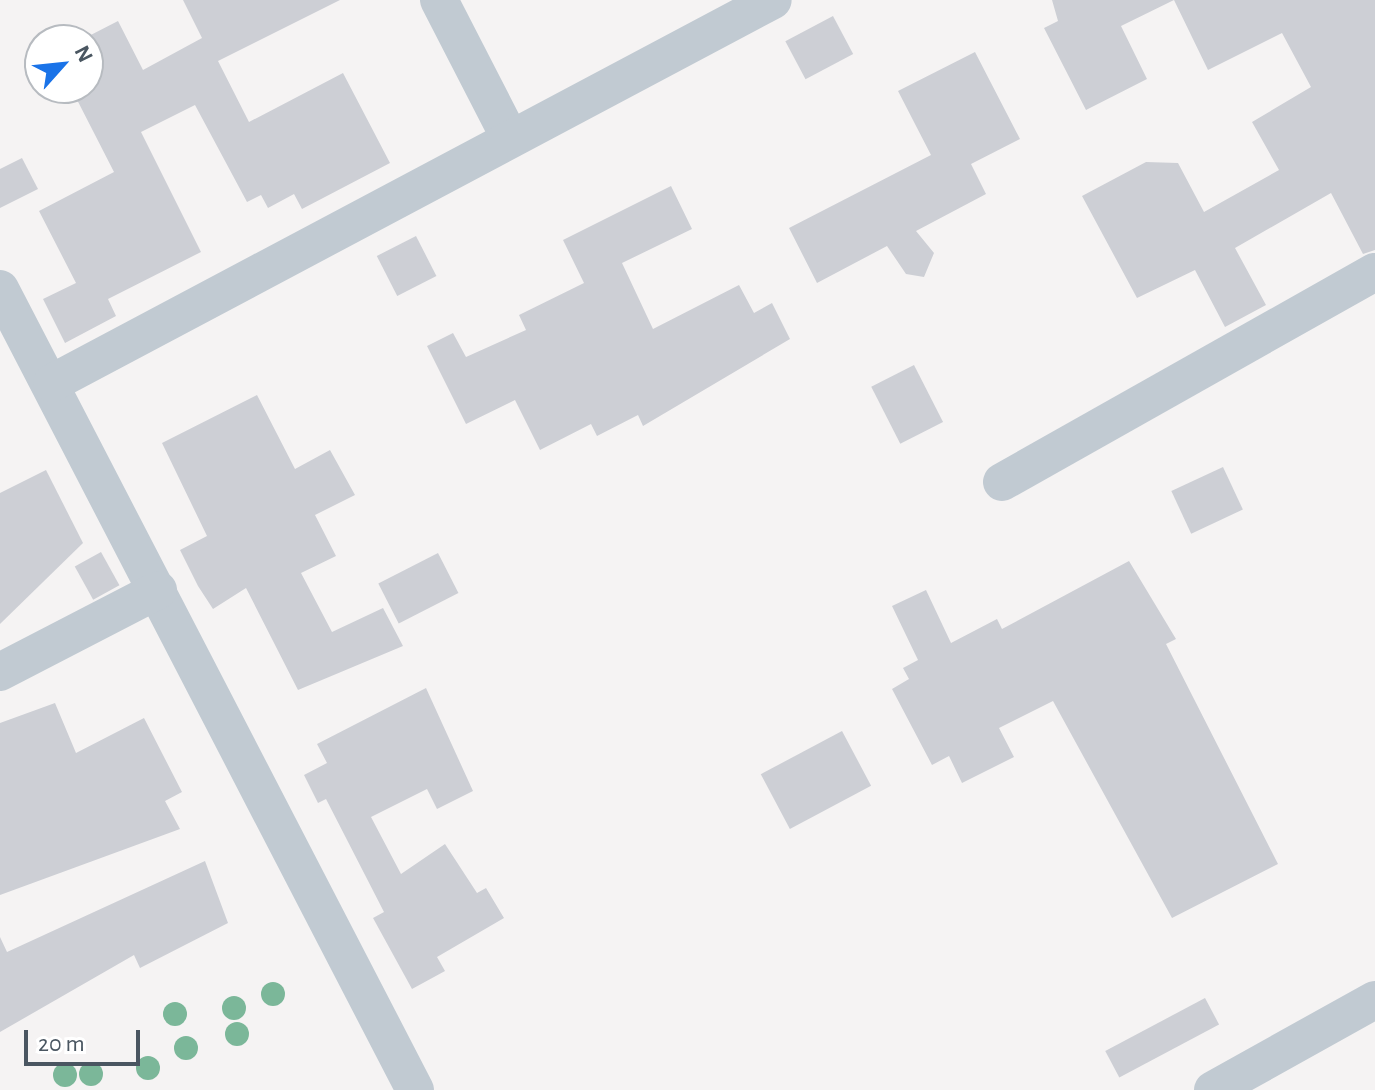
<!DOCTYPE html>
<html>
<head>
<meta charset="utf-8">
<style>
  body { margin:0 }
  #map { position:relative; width:1375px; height:1090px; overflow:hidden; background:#f5f3f3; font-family:"Alegreya Sans",sans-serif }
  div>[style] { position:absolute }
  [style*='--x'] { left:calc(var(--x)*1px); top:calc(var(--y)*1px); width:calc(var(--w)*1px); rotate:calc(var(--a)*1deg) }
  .building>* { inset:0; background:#cdcfd5; transform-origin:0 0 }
  .minor>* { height:38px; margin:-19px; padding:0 19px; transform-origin:19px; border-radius:19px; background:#c1cad2 }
  .trees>* { width:24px; height:24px; margin:-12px; border-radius:50%; background:#7bb799 }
  span { translate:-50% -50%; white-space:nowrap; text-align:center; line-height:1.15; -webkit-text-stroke:6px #fff; paint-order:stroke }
  .north { position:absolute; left:24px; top:24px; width:80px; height:80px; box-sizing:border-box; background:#fff; border:2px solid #b7bbc0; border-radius:50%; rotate:63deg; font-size:22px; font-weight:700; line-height:32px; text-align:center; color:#4a5661 }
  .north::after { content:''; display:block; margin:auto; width:28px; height:36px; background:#1a73e8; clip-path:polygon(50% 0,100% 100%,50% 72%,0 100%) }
  .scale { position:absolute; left:24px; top:1030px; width:116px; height:36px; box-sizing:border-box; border:4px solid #4a5661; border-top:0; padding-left:10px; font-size:24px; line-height:28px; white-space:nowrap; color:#4a5661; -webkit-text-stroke:6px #fff; paint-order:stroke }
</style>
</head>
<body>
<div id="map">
  <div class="building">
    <i style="clip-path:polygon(183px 0,340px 0,218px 61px,249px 122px,343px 73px,390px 163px,302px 209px,294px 194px,268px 208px,261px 195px,247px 202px,195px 105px,141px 132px,201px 252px,108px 299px,116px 316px,65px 343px,43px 299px,76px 283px,39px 211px,114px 172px,71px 88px,88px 88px,88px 40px,81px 40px,118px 21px,143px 70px,202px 38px)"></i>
    <i style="clip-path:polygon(1052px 0,1375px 0,1375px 250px,1363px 254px,1331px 193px,1235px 248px,1266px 305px,1225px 327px,1195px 270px,1137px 298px,1082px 196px,1146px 162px,1178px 163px,1204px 212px,1279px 170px,1252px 122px,1311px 87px,1282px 33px,1208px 70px,1174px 0,1121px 26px,1147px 79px,1086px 110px,1044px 28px,1058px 21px)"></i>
    <i style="left:833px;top:16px;width:43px;height:54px;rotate:62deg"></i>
    <i style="clip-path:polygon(975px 52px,1020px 139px,971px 164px,986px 194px,916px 231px,934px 253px,924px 277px,906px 274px,887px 246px,817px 283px,789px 228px,931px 155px,898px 91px)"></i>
    <i style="clip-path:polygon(22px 158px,38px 189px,0 208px,0 169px)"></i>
    <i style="clip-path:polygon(671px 186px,692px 229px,622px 263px,653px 329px,739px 285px,754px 313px,772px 303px,790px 339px,643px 426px,638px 415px,597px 436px,591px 424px,540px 450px,515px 400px,466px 424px,427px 346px,453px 333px,466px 357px,526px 330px,519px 315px,584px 283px,563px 240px)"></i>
    <i style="left:416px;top:236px;width:45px;height:44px;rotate:63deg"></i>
    <i style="left:914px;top:365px;width:64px;height:48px;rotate:63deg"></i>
    <i style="clip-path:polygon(257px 395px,295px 469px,330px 450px,355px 495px,315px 515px,336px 556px,301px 573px,332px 632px,383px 608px,403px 646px,298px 690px,246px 588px,213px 609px,198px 586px,180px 550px,207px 536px,162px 443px)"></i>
    <i style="left:1223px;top:467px;width:47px;height:57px;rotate:65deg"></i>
    <i style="clip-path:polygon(46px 470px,83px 543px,0 624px,0 493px)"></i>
    <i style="left:101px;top:552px;width:38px;height:30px;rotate:61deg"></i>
    <i style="left:438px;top:553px;width:45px;height:67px;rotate:63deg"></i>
    <i style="clip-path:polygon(1129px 561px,1176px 639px,1166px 644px,1278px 864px,1172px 918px,1053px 701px,999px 728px,1014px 757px,962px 783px,949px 756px,932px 765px,892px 689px,909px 679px,903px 668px,918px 660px,892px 606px,926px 590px,951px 643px,997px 619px,1002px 629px)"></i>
    <i style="clip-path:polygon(426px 688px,473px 791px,437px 809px,427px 789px,371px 817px,401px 874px,445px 844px,477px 893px,486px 888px,504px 918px,437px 957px,445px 971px,412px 989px,373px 918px,384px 912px,326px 799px,318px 803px,304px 775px,327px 763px,317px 744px)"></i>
    <i style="clip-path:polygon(55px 703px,76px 753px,144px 718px,182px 792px,165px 801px,180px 829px,0 895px,0 723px)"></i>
    <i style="left:842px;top:731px;width:62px;height:92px;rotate:62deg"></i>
    <i style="clip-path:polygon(205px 861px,228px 923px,140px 968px,134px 955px,0 1032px,0 937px,7px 952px)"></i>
    <i style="left:1205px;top:998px;width:30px;height:113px;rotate:62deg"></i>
  </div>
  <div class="minor">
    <i style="--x:439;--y:0;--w:155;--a:62.8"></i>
    <i style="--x:0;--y:289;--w:902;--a:62.61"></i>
    <i style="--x:52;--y:383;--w:816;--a:-27.98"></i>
    <i style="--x:1002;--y:482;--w:428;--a:-29.4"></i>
    <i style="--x:0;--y:672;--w:178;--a:-27.4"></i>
    <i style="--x:1213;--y:1090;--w:185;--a:-29.1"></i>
  </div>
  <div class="trees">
    <i style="left:273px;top:994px"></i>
    <i style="left:234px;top:1008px"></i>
    <i style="left:175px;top:1014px"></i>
    <i style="left:237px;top:1034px"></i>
    <i style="left:186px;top:1048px"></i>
    <i style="left:148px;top:1068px"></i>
    <i style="left:91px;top:1074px"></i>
    <i style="left:65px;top:1075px"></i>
  </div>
  <div class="north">N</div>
  <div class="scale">20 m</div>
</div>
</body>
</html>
